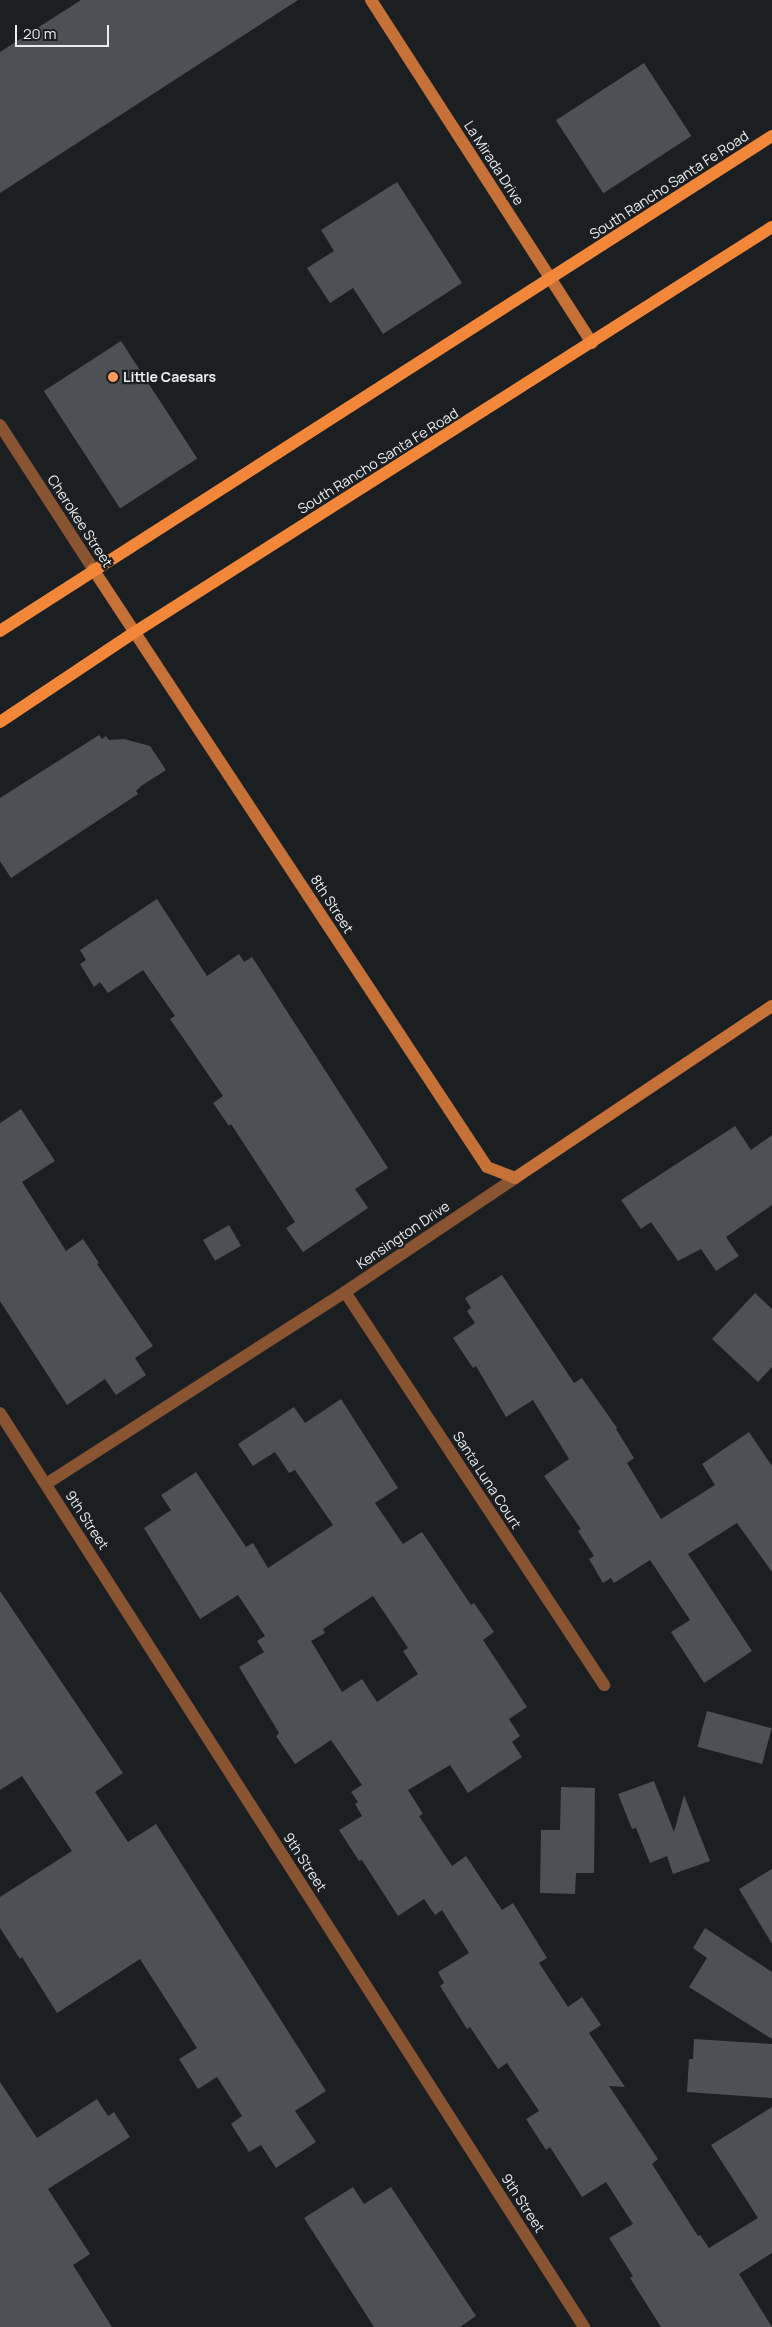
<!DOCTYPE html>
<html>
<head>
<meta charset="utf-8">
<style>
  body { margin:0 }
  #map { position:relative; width:772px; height:2327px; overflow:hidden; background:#1c1f22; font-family:Manrope,sans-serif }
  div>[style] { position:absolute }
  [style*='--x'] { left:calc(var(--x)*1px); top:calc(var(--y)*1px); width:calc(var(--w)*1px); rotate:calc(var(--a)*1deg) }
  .building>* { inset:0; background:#4d5054; transform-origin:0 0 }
  .street>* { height:12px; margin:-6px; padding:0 6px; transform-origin:6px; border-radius:6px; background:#885432 }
  .secondary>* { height:12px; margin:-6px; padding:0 6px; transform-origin:6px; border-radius:6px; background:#c57138 }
  .primary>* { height:12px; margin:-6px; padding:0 6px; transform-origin:6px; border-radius:6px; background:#f38739 }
  .dots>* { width:14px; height:14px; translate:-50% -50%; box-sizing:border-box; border:2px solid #1c1f22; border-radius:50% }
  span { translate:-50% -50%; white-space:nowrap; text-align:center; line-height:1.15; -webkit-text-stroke:4.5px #1c1f22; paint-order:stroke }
  .street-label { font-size:14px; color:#ecedf0 }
  .poi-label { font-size:14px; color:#ecedf0; font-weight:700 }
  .left { translate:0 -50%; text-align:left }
  .scale { position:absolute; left:15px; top:25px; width:94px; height:22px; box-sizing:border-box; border:2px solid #ecedf0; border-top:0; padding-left:6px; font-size:15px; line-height:18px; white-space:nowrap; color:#ecedf0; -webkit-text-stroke:4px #1c1f22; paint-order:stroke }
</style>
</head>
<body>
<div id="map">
  <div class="building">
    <i style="clip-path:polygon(81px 0,298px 0,0 193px,0 52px)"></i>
    <i style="left:644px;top:63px;width:87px;height:105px;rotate:57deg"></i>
    <i style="clip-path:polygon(397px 182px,462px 283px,383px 334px,353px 288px,330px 303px,307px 268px,334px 251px,321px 230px)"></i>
    <i style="left:121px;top:341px;width:140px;height:92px;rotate:57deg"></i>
    <i style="clip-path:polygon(99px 735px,102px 739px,106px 736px,109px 740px,124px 739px,150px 746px,166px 770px,141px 786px,136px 791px,138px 794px,11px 878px,0 861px,0 798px)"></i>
    <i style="clip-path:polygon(157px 899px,207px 976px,239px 954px,244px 962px,252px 957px,388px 1168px,355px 1189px,368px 1208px,303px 1252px,286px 1228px,295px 1222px,231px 1124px,229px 1126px,213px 1103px,223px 1096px,170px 1019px,175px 1016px,143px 970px,108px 993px,100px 982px,94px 987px,80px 964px,86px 960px,80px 950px)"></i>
    <i style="clip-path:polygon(21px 1109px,55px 1161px,22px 1182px,66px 1251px,83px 1239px,99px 1263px,97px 1264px,153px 1346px,135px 1358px,146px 1375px,116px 1395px,105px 1379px,67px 1405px,0 1301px,0 1123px)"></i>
    <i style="clip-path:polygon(735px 1126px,751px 1150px,772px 1135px,772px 1205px,726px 1237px,739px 1256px,716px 1271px,701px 1249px,678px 1261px,651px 1222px,641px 1229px,621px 1200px)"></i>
    <i style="left:229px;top:1225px;width:24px;height:30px;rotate:60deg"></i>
    <i style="clip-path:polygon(502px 1275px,574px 1383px,582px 1378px,617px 1428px,616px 1429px,634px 1458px,627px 1463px,661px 1519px,715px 1485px,702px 1464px,749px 1432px,772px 1466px,772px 1572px,737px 1523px,688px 1554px,752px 1651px,704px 1683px,671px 1632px,690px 1620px,650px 1560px,614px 1583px,611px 1578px,603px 1583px,589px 1559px,594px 1556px,578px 1531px,581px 1529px,544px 1476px,569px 1459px,533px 1400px,506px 1417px,476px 1366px,473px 1368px,453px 1338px,475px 1323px,467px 1311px,471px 1308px,465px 1298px)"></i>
    <i style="clip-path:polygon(755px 1293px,772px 1309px,772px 1367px,758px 1382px,712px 1339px)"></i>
    <i style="clip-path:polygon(evenodd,341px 1399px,398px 1488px,375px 1503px,403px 1544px,422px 1532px,471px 1605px,474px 1603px,494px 1632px,483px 1640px,527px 1707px,509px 1719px,520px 1736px,512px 1742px,522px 1757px,468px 1793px,450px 1765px,408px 1790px,423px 1814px,419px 1816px,452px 1866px,466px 1856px,502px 1910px,513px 1903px,547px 1958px,539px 1963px,568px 2007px,582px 1997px,601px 2025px,589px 2033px,625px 2087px,609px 2086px,658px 2159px,652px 2164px,698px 2236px,700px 2235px,709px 2248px,758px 2218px,711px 2145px,772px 2107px,772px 2253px,739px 2274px,772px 2327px,661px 2327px,630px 2278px,633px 2276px,609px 2238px,633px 2224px,606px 2182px,582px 2197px,550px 2147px,546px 2150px,526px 2119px,539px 2111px,507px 2063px,498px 2069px,470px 2027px,467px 2029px,440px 1986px,444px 1983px,438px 1972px,469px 1953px,442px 1910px,435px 1915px,424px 1899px,398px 1916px,362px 1860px,359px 1861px,339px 1830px,362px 1816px,355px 1804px,358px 1802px,351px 1792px,362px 1785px,331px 1740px,295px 1764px,276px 1736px,279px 1733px,239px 1667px,264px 1652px,257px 1641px,265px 1636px,238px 1595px,200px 1619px,144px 1528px,171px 1510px,161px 1495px,196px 1472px,246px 1547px,253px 1543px,268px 1568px,333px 1525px,295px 1470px,289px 1473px,275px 1452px,253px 1466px,238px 1444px,294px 1407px,305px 1423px,341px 1399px,373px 1596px,408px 1648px,403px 1651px,418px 1674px,377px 1702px,362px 1679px,342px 1692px,311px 1641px,325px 1633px,323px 1629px,373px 1596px)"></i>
    <i style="clip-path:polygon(0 1591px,123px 1773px,95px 1792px,128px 1842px,156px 1824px,326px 2091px,295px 2111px,316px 2142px,276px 2168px,261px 2145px,249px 2152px,231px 2124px,242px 2116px,217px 2077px,198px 2089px,179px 2059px,197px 2048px,140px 1959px,57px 2013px,22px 1957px,20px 1959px,0 1928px,0 1897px,72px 1851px,22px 1776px,0 1790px)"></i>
    <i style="left:707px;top:1711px;width:67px;height:37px;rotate:15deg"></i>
    <i style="clip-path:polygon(654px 1781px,674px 1832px,684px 1795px,710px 1861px,673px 1874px,667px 1856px,650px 1863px,636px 1828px,632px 1829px,618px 1794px)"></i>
    <i style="clip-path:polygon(561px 1787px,595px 1788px,594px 1873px,576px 1873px,575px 1894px,540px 1893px,541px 1830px,560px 1830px)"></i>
    <i style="clip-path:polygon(772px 1869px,772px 1944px,739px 1889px)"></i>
    <i style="clip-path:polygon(705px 1928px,772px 1972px,772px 2039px,689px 1987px,707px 1958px,693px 1948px)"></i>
    <i style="clip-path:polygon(694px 2039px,772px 2044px,772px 2098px,687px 2092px,689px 2059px,693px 2059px)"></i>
    <i style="clip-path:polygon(0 2082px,37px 2138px,97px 2099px,108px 2116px,114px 2112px,130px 2137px,48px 2189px,90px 2254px,73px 2265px,112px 2327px,0 2327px)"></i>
    <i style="clip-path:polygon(353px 2187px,364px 2204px,391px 2187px,476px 2316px,460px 2327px,374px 2327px,304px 2218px)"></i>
  </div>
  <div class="street">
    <i style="--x:0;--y:425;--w:171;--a:57.1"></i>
    <i style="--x:345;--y:1292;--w:471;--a:56.6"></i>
    <i style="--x:0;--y:1413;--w:1085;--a:57.42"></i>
    <i style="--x:46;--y:1484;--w:355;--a:-32.7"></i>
    <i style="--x:345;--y:1292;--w:205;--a:-33.8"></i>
  </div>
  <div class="secondary">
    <i style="--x:371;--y:0;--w:408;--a:57.2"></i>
    <i style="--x:93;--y:569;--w:716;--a:56.62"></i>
    <i style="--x:487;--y:1167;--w:30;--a:21"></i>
    <i style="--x:515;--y:1178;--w:309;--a:-33.8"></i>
  </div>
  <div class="primary">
    <i style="--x:0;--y:631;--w:917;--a:-32.67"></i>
    <i style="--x:0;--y:722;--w:162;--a:-33.7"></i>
    <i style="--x:135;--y:632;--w:755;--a:-32.45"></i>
  </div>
  <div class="dots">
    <i style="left:113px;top:377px;background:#ff9b5a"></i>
  </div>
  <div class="street-label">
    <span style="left:494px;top:163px;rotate:57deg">La Mirada Drive</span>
    <span style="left:669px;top:185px;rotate:-33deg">South Rancho Santa Fe Road</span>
    <span style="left:378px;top:461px;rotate:-32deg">South Rancho Santa Fe Road</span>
    <span style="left:80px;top:521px;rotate:57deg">Cherokee Street</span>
    <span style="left:332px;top:904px;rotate:57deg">8th Street</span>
    <span style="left:403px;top:1235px;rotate:-34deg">Kensington Drive</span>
    <span style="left:487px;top:1480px;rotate:57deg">Santa Luna Court</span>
    <span style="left:87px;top:1520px;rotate:57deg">9th Street</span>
    <span style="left:305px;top:1862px;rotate:57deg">9th Street</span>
    <span style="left:523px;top:2203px;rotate:57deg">9th Street</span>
  </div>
  <div class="poi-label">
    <span class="left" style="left:123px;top:377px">Little Caesars</span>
  </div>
  <div class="scale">20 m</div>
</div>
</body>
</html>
